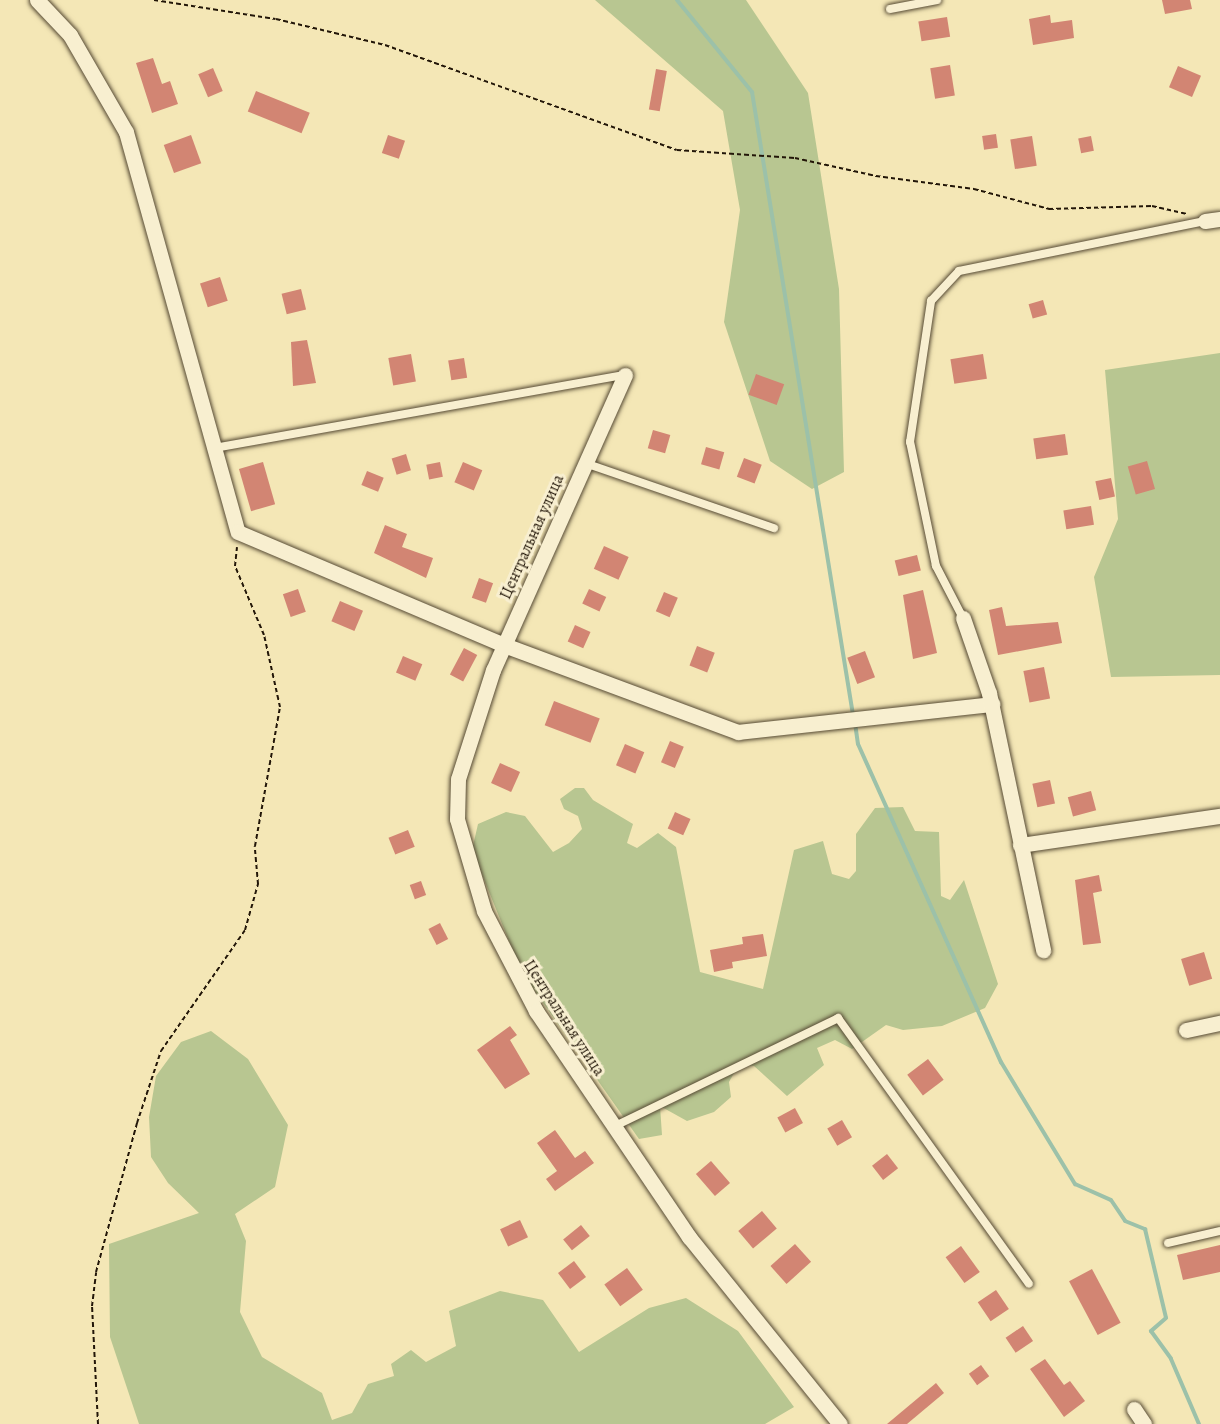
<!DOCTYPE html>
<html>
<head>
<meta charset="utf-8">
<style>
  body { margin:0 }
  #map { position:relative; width:1220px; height:1424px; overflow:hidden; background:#f4e7b6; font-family:Alegreya,serif }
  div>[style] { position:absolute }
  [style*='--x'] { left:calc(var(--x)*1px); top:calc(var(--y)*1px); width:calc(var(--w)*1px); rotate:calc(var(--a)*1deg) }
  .green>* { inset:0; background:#b8c691 }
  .stream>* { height:4px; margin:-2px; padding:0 2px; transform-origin:2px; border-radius:2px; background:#9cc1a9 }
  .building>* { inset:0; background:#d28573; transform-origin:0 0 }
  .path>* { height:2px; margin-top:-1px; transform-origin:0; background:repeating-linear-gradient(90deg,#221608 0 4.5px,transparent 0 7.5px) }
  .roads { filter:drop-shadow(0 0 2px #564a34) drop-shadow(0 0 2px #564a34) }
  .lane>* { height:8px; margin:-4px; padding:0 4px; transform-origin:4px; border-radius:4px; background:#f8efd0 }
  .street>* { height:15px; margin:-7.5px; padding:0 7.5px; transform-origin:7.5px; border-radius:7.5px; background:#f8efd0 }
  span { translate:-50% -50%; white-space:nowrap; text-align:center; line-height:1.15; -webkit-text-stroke:6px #f8efd0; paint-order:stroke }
  .street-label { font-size:16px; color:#221608 }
</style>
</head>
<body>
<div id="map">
  <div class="green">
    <i style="clip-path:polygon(595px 0,746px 0,808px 93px,839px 289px,844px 472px,812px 489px,770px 461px,724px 322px,740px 210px,723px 111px)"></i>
    <i style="clip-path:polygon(1220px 353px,1220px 675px,1111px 677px,1094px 577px,1118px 519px,1105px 370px)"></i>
    <i style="clip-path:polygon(575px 788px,584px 788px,593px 800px,633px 824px,627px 843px,637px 848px,658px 833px,676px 847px,700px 972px,763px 989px,794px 850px,823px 841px,832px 874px,849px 879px,856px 871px,856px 834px,875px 808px,903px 807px,915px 831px,939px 832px,941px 896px,950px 900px,964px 880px,998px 984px,985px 1008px,942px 1026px,903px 1030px,886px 1025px,852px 1049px,835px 1040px,817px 1048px,824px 1065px,787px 1096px,754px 1066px,739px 1064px,729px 1082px,731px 1097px,714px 1112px,687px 1121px,660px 1106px,662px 1135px,639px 1139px,522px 973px,472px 850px,478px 824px,506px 812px,525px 816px,553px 852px,569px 843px,582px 829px,578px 816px,564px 809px,560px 799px)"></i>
    <i style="clip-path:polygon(211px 1031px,248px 1059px,288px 1125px,275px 1187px,235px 1214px,246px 1241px,240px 1312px,262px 1357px,322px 1393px,332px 1420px,352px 1413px,368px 1384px,394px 1376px,391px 1364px,411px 1350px,426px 1362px,456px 1346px,449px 1311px,500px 1291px,543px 1300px,579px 1352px,649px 1308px,686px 1298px,738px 1331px,794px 1407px,765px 1424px,139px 1424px,110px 1337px,109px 1244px,199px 1213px,168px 1183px,151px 1157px,149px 1117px,156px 1076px,181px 1042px)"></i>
  </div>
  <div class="stream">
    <i style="--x:677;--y:0;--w:119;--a:50.8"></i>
    <i style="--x:752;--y:92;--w:631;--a:80.79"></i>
    <i style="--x:855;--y:723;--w:21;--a:82"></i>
    <i style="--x:858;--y:744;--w:349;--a:65.8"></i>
    <i style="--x:1001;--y:1062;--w:143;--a:58.8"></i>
    <i style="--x:1075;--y:1184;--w:39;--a:24"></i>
    <i style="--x:1111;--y:1200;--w:25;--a:56"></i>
    <i style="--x:1125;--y:1221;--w:22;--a:22"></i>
    <i style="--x:1145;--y:1229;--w:91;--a:76.7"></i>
    <i style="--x:1166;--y:1318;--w:20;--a:139"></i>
    <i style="--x:1151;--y:1331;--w:34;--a:54"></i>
    <i style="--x:1171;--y:1359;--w:71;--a:66.7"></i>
  </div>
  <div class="building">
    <i style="clip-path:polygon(1162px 0,1190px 0,1192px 9px,1165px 14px)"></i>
    <i style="clip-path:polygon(1050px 15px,1051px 23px,1072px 20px,1074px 38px,1033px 45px,1029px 19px)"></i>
    <i style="left:947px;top:17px;width:20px;height:29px;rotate:81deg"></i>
    <i style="clip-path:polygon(153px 58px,162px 84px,170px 81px,178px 104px,152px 113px,136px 63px)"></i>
    <i style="left:950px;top:65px;width:31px;height:20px;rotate:81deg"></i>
    <i style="left:1178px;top:66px;width:25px;height:23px;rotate:23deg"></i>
    <i style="left:213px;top:68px;width:25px;height:16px;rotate:67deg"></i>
    <i style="left:656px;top:69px;width:11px;height:41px;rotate:10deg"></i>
    <i style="left:256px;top:91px;width:58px;height:22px;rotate:22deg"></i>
    <i style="left:996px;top:134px;width:14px;height:14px;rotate:82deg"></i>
    <i style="left:191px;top:135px;width:30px;height:29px;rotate:70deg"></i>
    <i style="left:388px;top:135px;width:18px;height:19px;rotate:19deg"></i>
    <i style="left:1032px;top:136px;width:30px;height:22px;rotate:81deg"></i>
    <i style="left:1091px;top:136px;width:15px;height:13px;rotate:79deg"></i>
    <i style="left:220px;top:277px;width:25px;height:21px;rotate:72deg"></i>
    <i style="left:301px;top:289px;width:21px;height:20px;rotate:76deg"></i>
    <i style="left:1043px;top:300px;width:15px;height:15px;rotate:74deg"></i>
    <i style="clip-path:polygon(307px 340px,316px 383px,293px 386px,291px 342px)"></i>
    <i style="left:411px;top:354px;width:28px;height:23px;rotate:80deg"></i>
    <i style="left:983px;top:354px;width:25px;height:33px;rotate:81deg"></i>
    <i style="left:464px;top:358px;width:20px;height:16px;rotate:81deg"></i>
    <i style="left:756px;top:374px;width:30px;height:22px;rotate:20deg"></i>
    <i style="left:653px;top:430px;width:18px;height:19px;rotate:16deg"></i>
    <i style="left:1065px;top:434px;width:21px;height:32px;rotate:82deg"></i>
    <i style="left:706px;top:447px;width:19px;height:18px;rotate:16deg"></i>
    <i style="left:406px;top:454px;width:17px;height:15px;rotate:73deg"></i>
    <i style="left:744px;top:458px;width:19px;height:20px;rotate:21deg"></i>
    <i style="left:1147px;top:461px;width:29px;height:20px;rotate:74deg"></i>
    <i style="left:263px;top:462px;width:44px;height:25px;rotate:74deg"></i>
    <i style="left:440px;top:462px;width:15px;height:14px;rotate:79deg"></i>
    <i style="left:463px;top:462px;width:21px;height:22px;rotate:23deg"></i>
    <i style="left:367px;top:471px;width:18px;height:15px;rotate:22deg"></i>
    <i style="left:1111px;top:478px;width:19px;height:16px;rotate:78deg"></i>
    <i style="left:1091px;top:506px;width:19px;height:28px;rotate:81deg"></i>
    <i style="clip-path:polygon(385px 525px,407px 534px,402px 547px,433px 558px,426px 578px,374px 553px)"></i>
    <i style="left:604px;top:546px;width:27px;height:25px;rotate:24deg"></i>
    <i style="left:917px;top:555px;width:16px;height:23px;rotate:76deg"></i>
    <i style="left:479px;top:578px;width:15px;height:21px;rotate:20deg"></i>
    <i style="left:298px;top:589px;width:24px;height:16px;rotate:71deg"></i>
    <i style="left:589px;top:589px;width:19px;height:16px;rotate:25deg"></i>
    <i style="clip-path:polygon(923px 590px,937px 653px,913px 659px,903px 595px)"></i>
    <i style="left:664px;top:592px;width:15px;height:21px;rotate:23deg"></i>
    <i style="left:340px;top:601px;width:25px;height:22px;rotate:23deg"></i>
    <i style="clip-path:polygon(1002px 607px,1006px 626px,1058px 622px,1062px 643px,998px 655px,989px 610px)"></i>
    <i style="left:575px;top:625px;width:17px;height:18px;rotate:24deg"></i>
    <i style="left:697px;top:646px;width:19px;height:21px;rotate:21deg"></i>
    <i style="left:464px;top:648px;width:15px;height:30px;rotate:28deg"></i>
    <i style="left:865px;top:651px;width:28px;height:19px;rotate:69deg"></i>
    <i style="left:403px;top:656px;width:21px;height:18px;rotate:23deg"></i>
    <i style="left:1044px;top:667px;width:32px;height:21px;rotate:79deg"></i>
    <i style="left:554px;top:701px;width:49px;height:26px;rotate:21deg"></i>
    <i style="left:670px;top:741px;width:15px;height:23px;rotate:23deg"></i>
    <i style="left:625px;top:744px;width:21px;height:23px;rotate:23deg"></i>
    <i style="left:500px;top:763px;width:22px;height:22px;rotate:24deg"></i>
    <i style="left:1050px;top:780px;width:24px;height:18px;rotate:78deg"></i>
    <i style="left:1091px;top:791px;width:20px;height:24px;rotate:75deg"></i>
    <i style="left:675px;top:812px;width:17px;height:18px;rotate:24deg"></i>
    <i style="left:408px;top:830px;width:18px;height:21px;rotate:68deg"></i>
    <i style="clip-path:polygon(1099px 875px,1102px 891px,1093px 893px,1101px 943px,1083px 945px,1075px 880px)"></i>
    <i style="left:421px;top:881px;width:15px;height:12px;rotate:70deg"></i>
    <i style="left:440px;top:923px;width:18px;height:13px;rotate:63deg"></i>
    <i style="clip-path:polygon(763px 934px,767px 956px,732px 962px,733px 968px,714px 972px,710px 950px,743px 944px,742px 937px)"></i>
    <i style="left:1204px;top:952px;width:28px;height:24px;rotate:73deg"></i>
    <i style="clip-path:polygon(510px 1026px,517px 1035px,510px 1040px,530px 1074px,505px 1089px,477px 1050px)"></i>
    <i style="left:928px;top:1059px;width:26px;height:26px;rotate:53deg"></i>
    <i style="left:795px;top:1108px;width:17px;height:20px;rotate:62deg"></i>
    <i style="left:842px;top:1120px;width:20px;height:17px;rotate:60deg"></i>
    <i style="clip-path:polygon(555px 1130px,575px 1158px,585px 1151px,594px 1163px,555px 1191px,546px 1179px,557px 1171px,537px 1143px)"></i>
    <i style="left:887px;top:1154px;width:18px;height:19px;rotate:52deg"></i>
    <i style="left:711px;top:1161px;width:29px;height:20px;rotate:49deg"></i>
    <i style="left:762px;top:1211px;width:23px;height:31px;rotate:50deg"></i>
    <i style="left:520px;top:1220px;width:19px;height:22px;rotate:65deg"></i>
    <i style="left:581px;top:1225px;width:14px;height:23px;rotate:51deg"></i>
    <i style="left:795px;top:1244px;width:24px;height:33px;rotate:48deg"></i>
    <i style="clip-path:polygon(1220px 1245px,1220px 1272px,1183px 1280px,1177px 1255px)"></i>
    <i style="left:961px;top:1246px;width:32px;height:19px;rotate:54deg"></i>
    <i style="left:574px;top:1261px;width:20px;height:20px;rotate:53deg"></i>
    <i style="left:627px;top:1268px;width:27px;height:28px;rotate:54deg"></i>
    <i style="left:1092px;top:1269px;width:61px;height:26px;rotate:62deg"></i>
    <i style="left:996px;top:1290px;width:23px;height:22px;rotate:56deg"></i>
    <i style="left:1023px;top:1326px;width:18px;height:21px;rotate:56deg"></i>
    <i style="clip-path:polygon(1045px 1359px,1064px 1385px,1070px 1381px,1085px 1401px,1064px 1417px,1030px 1369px)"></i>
    <i style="left:981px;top:1365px;width:14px;height:15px;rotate:54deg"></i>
    <i style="clip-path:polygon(936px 1383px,944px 1393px,907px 1424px,887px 1424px)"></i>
  </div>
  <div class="path">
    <i style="--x:154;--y:0;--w:123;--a:8.9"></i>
    <i style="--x:276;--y:19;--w:112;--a:13.4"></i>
    <i style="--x:385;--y:45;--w:310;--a:19.8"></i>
    <i style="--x:677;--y:150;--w:118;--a:3.9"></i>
    <i style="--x:795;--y:158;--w:83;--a:12.5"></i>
    <i style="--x:876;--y:176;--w:99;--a:7.6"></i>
    <i style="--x:974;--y:189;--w:78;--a:14.9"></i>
    <i style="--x:1049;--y:209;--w:103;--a:-1.7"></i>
    <i style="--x:1152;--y:206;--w:37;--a:13"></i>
    <i style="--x:98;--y:1424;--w:118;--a:-92.9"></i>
    <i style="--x:92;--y:1306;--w:34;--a:-83"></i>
    <i style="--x:96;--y:1272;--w:155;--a:-74.6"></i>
    <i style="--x:137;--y:1123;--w:76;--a:-71.6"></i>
    <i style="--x:161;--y:1051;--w:147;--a:-55.2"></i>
    <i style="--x:245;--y:930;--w:48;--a:-74.2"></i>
    <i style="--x:258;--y:884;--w:38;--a:-95"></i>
    <i style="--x:255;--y:846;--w:141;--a:-79.8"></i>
    <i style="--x:280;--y:707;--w:74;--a:-102.5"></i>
    <i style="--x:264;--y:635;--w:75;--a:-112.8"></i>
    <i style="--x:235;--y:566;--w:19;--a:-84"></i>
  </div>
  <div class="roads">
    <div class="lane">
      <i style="--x:890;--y:9;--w:48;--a:-10.8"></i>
      <i style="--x:214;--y:448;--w:417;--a:-10.1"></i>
      <i style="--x:585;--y:463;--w:200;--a:19"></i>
      <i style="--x:963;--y:618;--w:59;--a:-117.4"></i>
      <i style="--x:936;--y:566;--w:127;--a:-101.8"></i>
      <i style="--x:910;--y:442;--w:143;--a:-81.5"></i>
      <i style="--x:931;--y:301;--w:41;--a:-47"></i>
      <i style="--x:959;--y:271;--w:251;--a:-11.5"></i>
      <i style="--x:615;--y:1126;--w:248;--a:-25.8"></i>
      <i style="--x:838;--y:1018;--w:327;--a:54.3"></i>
      <i style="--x:1168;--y:1243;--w:53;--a:-13"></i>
    </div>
    <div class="street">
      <i style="--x:37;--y:0;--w:48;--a:46.7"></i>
      <i style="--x:70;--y:35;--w:112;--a:60"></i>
      <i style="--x:126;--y:132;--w:415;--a:74.4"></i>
      <i style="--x:238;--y:532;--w:289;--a:23"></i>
      <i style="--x:504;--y:645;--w:250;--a:20.4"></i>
      <i style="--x:738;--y:732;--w:256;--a:-6.3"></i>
      <i style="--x:1205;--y:221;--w:15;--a:-8"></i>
      <i style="--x:625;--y:375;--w:323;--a:114.1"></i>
      <i style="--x:493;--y:670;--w:114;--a:107.8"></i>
      <i style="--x:458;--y:779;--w:40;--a:91.4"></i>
      <i style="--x:457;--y:819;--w:96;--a:73.6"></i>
      <i style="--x:484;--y:911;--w:113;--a:62.5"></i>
      <i style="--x:536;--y:1011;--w:273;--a:55.9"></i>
      <i style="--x:689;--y:1237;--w:240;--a:51.1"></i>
      <i style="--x:963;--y:618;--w:79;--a:70.9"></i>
      <i style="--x:989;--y:693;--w:263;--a:78.1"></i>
      <i style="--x:1020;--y:845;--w:202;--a:-8.3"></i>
      <i style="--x:1186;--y:1030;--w:35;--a:-12"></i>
      <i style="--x:1134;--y:1409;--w:18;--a:56"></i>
    </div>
  </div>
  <div class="street-label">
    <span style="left:532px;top:537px;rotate:-66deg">Центральная улица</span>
    <span style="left:564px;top:1018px;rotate:57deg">Центральная улица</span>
  </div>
</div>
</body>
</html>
